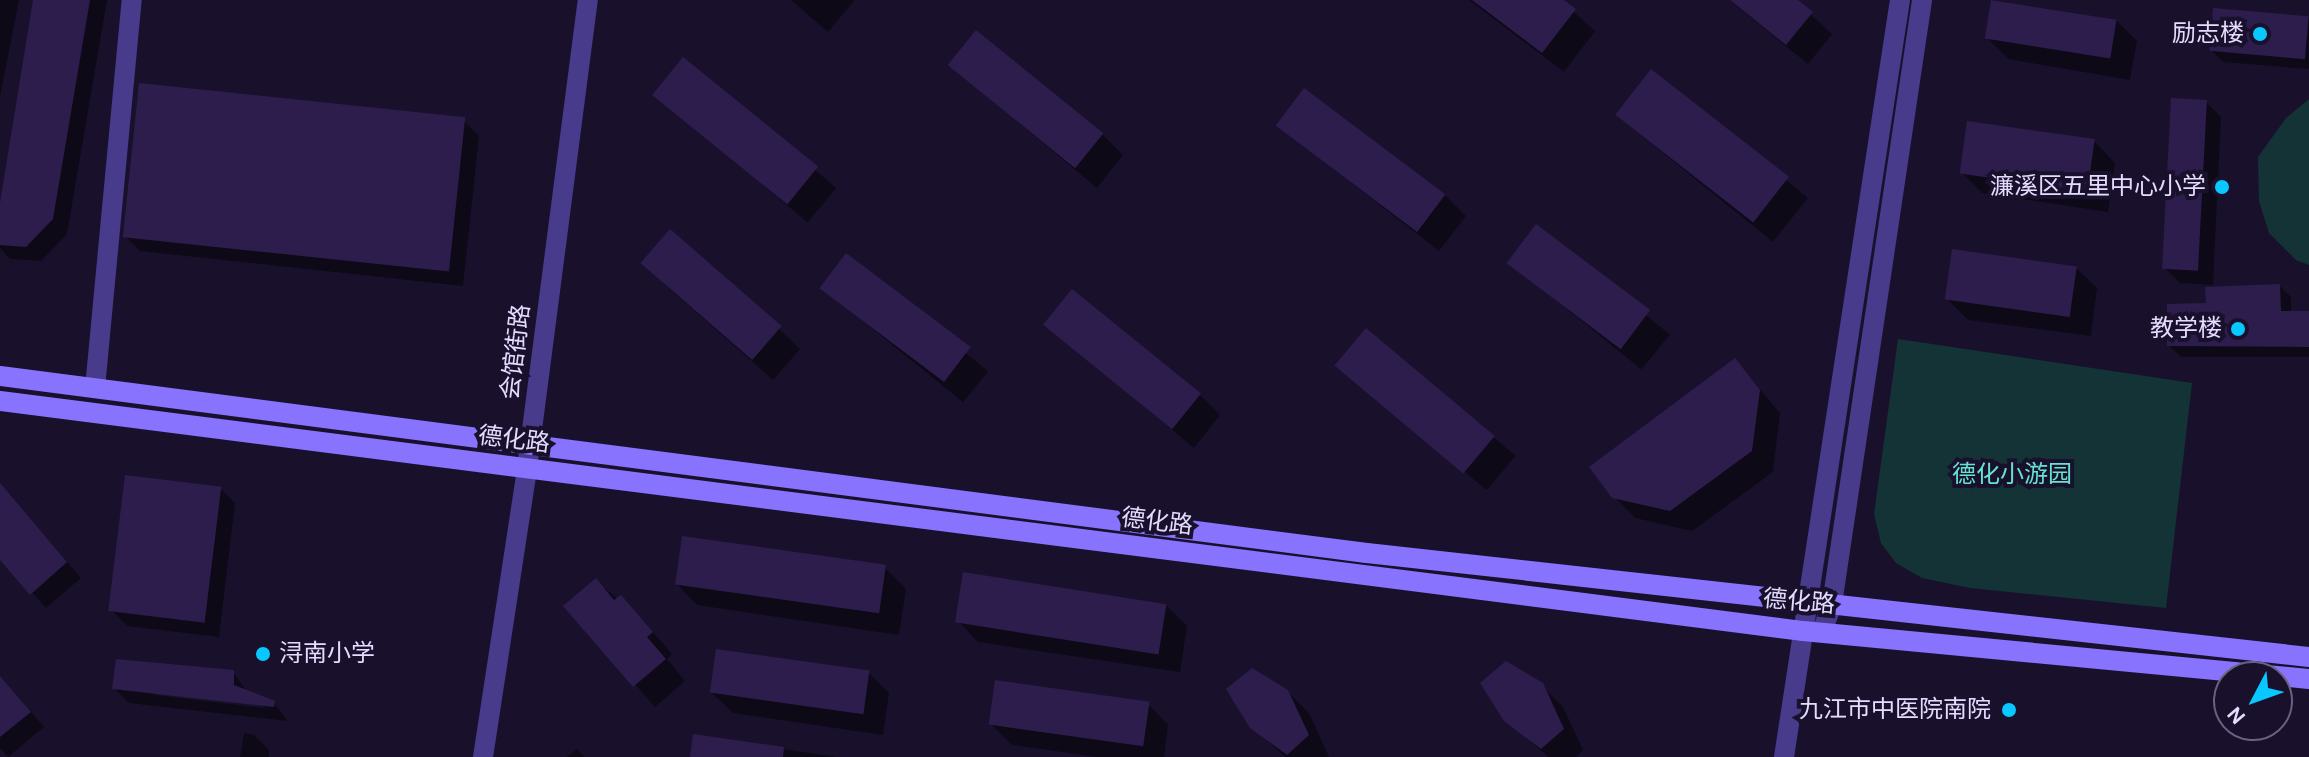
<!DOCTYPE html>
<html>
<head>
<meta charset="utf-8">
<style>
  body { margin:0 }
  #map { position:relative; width:2309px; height:757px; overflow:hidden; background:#19112c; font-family:Karla,"Noto Sans SC",sans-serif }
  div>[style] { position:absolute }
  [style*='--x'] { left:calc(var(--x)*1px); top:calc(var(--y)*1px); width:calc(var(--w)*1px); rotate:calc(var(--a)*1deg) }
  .green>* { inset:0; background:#143336 }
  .shadow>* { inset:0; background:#0007; transform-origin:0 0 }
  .building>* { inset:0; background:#2d1d4d; transform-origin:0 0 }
  .minor>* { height:20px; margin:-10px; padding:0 10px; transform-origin:10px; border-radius:10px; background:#483b8c }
  .tertiary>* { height:20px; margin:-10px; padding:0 10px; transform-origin:10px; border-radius:10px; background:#483b8c }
  .secondary>* { height:20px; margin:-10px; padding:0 10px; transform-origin:10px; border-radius:10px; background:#8873ff }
  .dots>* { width:22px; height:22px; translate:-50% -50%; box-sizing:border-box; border:4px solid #19112c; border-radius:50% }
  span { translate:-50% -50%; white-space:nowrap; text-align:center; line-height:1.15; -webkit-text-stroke:8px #19112c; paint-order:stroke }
  .poi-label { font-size:24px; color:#e4dcff }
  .right { translate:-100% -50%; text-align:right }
  .left { translate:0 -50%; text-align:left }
  .street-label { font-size:24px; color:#e4dcff }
  .park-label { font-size:24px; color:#64e3d3 }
  .north { position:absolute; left:2213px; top:661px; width:80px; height:80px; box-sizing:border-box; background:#19112c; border:2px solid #6a6280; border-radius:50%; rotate:229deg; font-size:22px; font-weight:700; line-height:32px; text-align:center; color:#e4dcff }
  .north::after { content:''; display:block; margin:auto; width:28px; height:36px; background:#08c8ff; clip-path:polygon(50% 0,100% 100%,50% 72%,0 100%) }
</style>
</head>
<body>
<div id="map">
  <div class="green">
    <i style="clip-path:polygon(2309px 99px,2309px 265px,2296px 260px,2269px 233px,2259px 201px,2258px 157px,2286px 118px)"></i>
    <i style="clip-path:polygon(1898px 339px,2192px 383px,2166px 608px,1970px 588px,1922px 578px,1896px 563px,1881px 543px,1874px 514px)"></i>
  </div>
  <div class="shadow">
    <i style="clip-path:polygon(0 0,19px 0,0 97px)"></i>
    <i style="clip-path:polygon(35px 0,107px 0,67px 234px,41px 261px,10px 259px,0 248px,0 215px)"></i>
    <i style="clip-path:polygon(791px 0,853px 0,854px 1px,828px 32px)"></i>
    <i style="clip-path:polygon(1469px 0,1560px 0,1595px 31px,1564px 72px)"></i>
    <i style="clip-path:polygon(1729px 0,1795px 0,1832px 34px,1808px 64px)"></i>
    <i style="clip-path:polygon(1993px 0,2116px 20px,2137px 41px,2130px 80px,2008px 59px,1987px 38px)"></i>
    <i style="clip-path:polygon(2309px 18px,2309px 69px,2223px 62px,2211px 50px)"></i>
    <i style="left:684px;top:60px;width:199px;height:45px;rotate:40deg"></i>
    <i style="clip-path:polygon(950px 65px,1103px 135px,1123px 155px,1097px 188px)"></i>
    <i style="left:1651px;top:71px;width:202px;height:56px;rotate:39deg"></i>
    <i style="clip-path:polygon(2206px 102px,2221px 117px,2213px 285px,2180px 283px,2165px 268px)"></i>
    <i style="clip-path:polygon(464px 121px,479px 136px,463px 286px,140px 251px,125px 236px)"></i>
    <i style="clip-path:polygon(1278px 126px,1445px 195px,1466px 216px,1439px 251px)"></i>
    <i style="clip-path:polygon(2095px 142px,2115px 163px,2108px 212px,1982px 193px,1961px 172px)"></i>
    <i style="left:1537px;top:227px;width:171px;height:45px;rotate:39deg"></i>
    <i style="left:846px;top:256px;width:183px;height:40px;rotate:39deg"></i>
    <i style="clip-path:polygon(2076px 268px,2097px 288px,2091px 336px,1968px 320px,1947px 299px)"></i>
    <i style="clip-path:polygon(663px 283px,779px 329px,800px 349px,773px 380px)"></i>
    <i style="clip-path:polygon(2280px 286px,2291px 297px,2291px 313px,2309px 313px,2309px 357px,2181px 357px,2169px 346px,2208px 305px)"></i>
    <i style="clip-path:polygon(1046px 325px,1200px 395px,1220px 415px,1194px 448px)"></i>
    <i style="left:1367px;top:331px;width:194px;height:45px;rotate:40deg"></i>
    <i style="clip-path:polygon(1735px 360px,1780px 413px,1773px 472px,1692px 531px,1635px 518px,1613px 496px)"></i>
    <i style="clip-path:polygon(0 484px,81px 578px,46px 608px,0 557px)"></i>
    <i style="clip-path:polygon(220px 488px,235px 503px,219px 637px,127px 626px,112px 611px)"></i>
    <i style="clip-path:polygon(885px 568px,906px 589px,899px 635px,697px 605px,677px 584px)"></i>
    <i style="clip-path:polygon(596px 581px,641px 618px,672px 654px,667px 659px,685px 681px,655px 707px,566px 606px)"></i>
    <i style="clip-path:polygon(1166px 605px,1187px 626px,1180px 672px,978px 642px,958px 621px)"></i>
    <i style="clip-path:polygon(evenodd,233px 672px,248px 693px,274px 703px,288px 721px,129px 703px,114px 688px,233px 672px,155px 691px,261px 703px,265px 708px,155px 695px,155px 691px)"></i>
    <i style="clip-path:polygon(868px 672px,889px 693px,883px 735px,733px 713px,712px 693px)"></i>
    <i style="clip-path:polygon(0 676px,44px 727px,8px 757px,0 748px)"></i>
    <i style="clip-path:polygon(1541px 685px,1563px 707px,1583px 750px,1576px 757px,1548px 757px,1506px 720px)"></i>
    <i style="clip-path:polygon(1287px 691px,1309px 713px,1329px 757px,1285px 757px,1251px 726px)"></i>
    <i style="clip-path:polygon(1148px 704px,1168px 725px,1164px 757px,1097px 757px,1012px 745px,991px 724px)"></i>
    <i style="clip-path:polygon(244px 733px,254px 735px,269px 750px,269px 757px,240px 757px)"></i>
    <i style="clip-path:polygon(695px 736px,837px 757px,692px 757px)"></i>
    <i style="clip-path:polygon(577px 749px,584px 757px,567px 757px)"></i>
  </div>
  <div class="building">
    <i style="clip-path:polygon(33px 0,90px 0,53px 219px,26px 247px,0 245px,0 203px)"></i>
    <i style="clip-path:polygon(1472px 0,1564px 0,1576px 9px,1542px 53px)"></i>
    <i style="clip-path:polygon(1730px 0,1798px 0,1813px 12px,1786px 45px)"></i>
    <i style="left:1991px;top:0;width:127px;height:39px;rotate:9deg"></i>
    <i style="left:2213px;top:8px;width:96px;height:43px;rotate:5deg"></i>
    <i style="left:976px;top:30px;width:164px;height:45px;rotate:39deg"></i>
    <i style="left:683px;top:57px;width:174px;height:49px;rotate:39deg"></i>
    <i style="left:1651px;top:69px;width:175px;height:58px;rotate:38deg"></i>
    <i style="left:139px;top:83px;width:328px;height:155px;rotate:6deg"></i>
    <i style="left:1304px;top:88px;width:177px;height:47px;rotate:37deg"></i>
    <i style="left:2171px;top:98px;width:36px;height:171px;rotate:3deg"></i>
    <i style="left:1967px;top:121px;width:129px;height:53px;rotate:8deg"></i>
    <i style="left:1536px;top:224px;width:143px;height:49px;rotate:37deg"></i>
    <i style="left:670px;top:229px;width:148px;height:45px;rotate:41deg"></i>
    <i style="left:1952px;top:249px;width:126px;height:51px;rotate:8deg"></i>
    <i style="left:846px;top:253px;width:156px;height:44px;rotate:37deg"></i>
    <i style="clip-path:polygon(2280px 284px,2281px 311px,2309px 311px,2309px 347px,2167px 346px,2167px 304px,2206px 303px,2205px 287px)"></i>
    <i style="left:1072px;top:289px;width:166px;height:46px;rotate:39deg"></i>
    <i style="left:1366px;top:328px;width:168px;height:49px;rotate:40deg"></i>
    <i style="clip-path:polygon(1735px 358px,1760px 390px,1752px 451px,1670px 511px,1612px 498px,1589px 467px)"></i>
    <i style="left:125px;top:475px;width:97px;height:137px;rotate:7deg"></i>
    <i style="clip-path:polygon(0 483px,67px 562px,30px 595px,0 560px)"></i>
    <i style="left:682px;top:536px;width:206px;height:49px;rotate:8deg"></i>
    <i style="left:963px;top:572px;width:206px;height:51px;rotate:9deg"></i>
    <i style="clip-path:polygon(596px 578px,614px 600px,621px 595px,653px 632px,647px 637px,666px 659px,633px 687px,563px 606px)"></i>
    <i style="left:716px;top:649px;width:155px;height:44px;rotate:8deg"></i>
    <i style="clip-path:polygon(116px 659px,234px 670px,234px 685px,275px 701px,274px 707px,112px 689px)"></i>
    <i style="clip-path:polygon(1506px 661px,1543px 683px,1564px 729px,1541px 749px,1504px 721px,1480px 683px)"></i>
    <i style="clip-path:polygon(1252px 668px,1288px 690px,1309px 735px,1287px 755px,1250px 728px,1226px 689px)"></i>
    <i style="clip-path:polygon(0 676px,31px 712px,0 737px)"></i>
    <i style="left:995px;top:680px;width:156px;height:45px;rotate:8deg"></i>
    <i style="clip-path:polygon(693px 734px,784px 747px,783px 757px,690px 757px)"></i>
  </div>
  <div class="minor">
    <i style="--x:95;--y:388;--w:390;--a:-84.6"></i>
  </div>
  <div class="tertiary">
    <i style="--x:1823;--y:629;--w:27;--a:-70"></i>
    <i style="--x:1832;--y:604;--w:611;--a:-81.52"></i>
    <i style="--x:483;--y:757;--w:292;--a:-81.3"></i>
    <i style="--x:527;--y:468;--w:472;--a:-82.6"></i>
    <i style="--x:1784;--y:757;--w:766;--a:-81.29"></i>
  </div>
  <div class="secondary">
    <i style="--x:0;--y:376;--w:1378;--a:7.38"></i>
    <i style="--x:1367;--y:553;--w:948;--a:6.3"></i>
    <i style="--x:0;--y:401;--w:1818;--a:7.27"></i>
    <i style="--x:1803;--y:631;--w:508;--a:5.42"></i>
  </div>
  <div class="dots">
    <i style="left:2260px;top:34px;background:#08c8ff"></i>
    <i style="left:2222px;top:187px;background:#08c8ff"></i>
    <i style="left:2238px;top:329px;background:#08c8ff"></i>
    <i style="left:263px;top:654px;background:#08c8ff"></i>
    <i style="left:2009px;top:710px;background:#08c8ff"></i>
  </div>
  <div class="poi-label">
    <span class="right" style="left:2244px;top:34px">励志楼</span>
    <span class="right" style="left:2206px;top:187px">濂溪区五里中心小学</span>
    <span class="right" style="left:2222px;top:329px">教学楼</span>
    <span class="left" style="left:279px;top:654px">浔南小学</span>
    <span class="right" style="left:1991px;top:710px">九江市中医院南院</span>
  </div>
  <div class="street-label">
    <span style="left:516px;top:352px;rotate:-83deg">会馆街路</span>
    <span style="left:514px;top:440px;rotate:7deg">德化路</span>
    <span style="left:1157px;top:522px;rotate:7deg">德化路</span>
    <span style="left:1799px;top:602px;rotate:5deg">德化路</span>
  </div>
  <div class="park-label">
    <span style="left:2012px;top:475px">德化小游园</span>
  </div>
  <div class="north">N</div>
</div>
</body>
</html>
